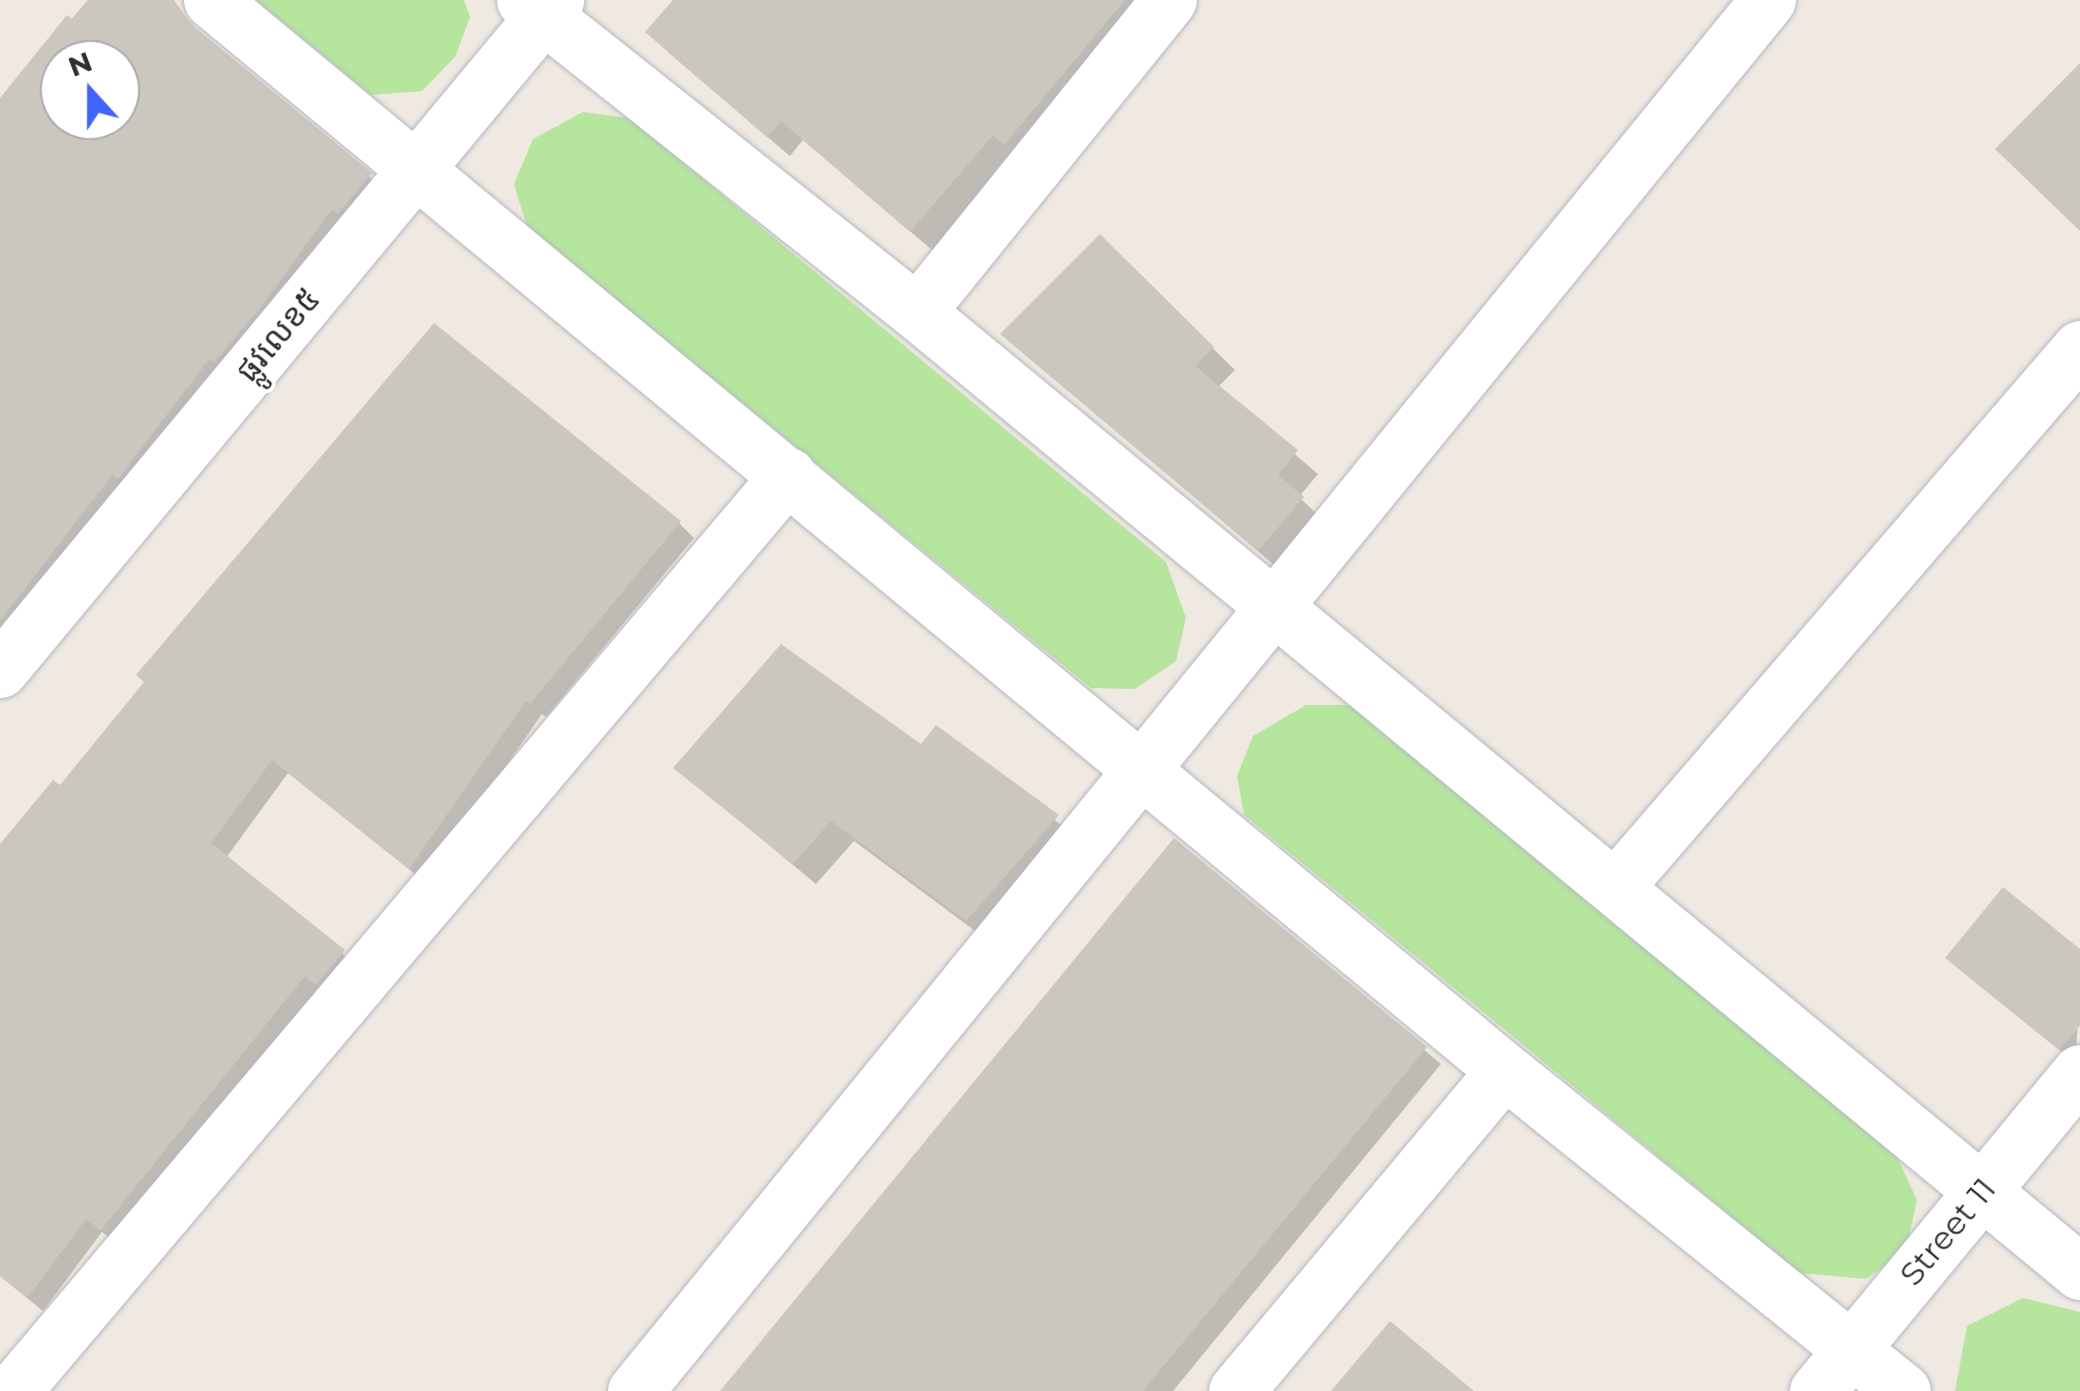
<!DOCTYPE html>
<html>
<head>
<meta charset="utf-8">
<style>
  body { margin:0 }
  #map { position:relative; width:2080px; height:1391px; overflow:hidden; background:#efe9e1; font-family:Montserrat,"Noto Sans Khmer",sans-serif }
  div>[style] { position:absolute }
  [style*='--x'] { left:calc(var(--x)*1px); top:calc(var(--y)*1px); width:calc(var(--w)*1px); rotate:calc(var(--a)*1deg) }
  .green>* { inset:0; background:#b6e59e }
  .shadow>* { inset:0; background:#0003 }
  .building>* { inset:0; background:#cbc7bf }
  .roads { filter:drop-shadow(0 0 2px #b4b7c1) drop-shadow(0 0 2px #b4b7c1) }
  .minor>* { height:55px; margin:-27.5px; padding:0 27.5px; transform-origin:27.5px; border-radius:27.5px; background:#fff }
  span { translate:-50% -50%; white-space:nowrap; text-align:center; line-height:1.15; -webkit-text-stroke:8px #fff; paint-order:stroke }
  .street-label { font-size:32px; color:#2e2e2e }
  .north { position:absolute; left:40px; top:40px; width:100px; height:100px; box-sizing:border-box; background:#fff; border:2px solid #ababab; border-radius:50%; rotate:339deg; font-size:28px; font-weight:700; line-height:40px; text-align:center; color:#2e2e2e }
  .north::after { content:''; display:block; margin:auto; width:35px; height:45px; background:#4264fb; clip-path:polygon(50% 0,100% 100%,50% 72%,0 100%) }
</style>
</head>
<body>
<div id="map">
  <div class="green">
    <i style="clip-path:polygon(256px 0,464px 0,470px 17px,455px 57px,422px 91px,371px 95px)"></i>
    <i style="clip-path:polygon(583px 112px,629px 118px,1166px 562px,1186px 618px,1176px 661px,1135px 689px,1091px 688px,527px 227px,514px 184px,533px 139px)"></i>
    <i style="clip-path:polygon(1306px 705px,1358px 705px,1892px 1146px,1917px 1200px,1906px 1250px,1866px 1279px,1800px 1273px,1244px 815px,1237px 776px,1253px 736px)"></i>
    <i style="clip-path:polygon(2023px 1298px,2080px 1312px,2080px 1391px,1955px 1391px,1967px 1326px)"></i>
  </div>
  <div class="shadow">
    <i style="clip-path:polygon(evenodd,88px 0,171px 0,203px 37px,385px 190px,0 653px,0 103px,88px 0,60px 60px,120px 60px,120px 120px,60px 120px,60px 60px)"></i>
    <i style="clip-path:polygon(676px 0,1161px 0,932px 250px,803px 140px,790px 156px,669px 53px,648px 32px)"></i>
    <i style="clip-path:polygon(1100px 238px,1235px 370px,1217px 388px,1318px 474px,1299px 497px,1324px 521px,1281px 571px,1004px 334px)"></i>
    <i style="clip-path:polygon(679px 523px,694px 538px,546px 717px,542px 714px,425px 882px,288px 773px,226px 858px,359px 967px,117px 1244px,102px 1232px,43px 1311px,0 1276px,0 851px,60px 789px)"></i>
    <i style="clip-path:polygon(937px 728px,1079px 839px,990px 942px,854px 841px,816px 884px,676px 768px,921px 747px)"></i>
    <i style="clip-path:polygon(1174px 841px,1441px 1064px,1173px 1391px,722px 1391px)"></i>
    <i style="clip-path:polygon(2080px 952px,2076px 1063px,1964px 973px)"></i>
  </div>
  <div class="building">
    <i style="clip-path:polygon(evenodd,88px 0,174px 0,191px 24px,372px 173px,338px 214px,332px 209px,261px 307px,214px 363px,209px 359px,118px 479px,112px 475px,0 621px,0 98px,67px 15px,72px 19px,88px 0,60px 60px,120px 60px,120px 120px,60px 120px,60px 60px)"></i>
    <i style="clip-path:polygon(673px 0,1125px 0,1004px 145px,993px 135px,910px 232px,781px 121px,767px 137px,645px 32px)"></i>
    <i style="clip-path:polygon(2080px 63px,2080px 231px,1995px 149px)"></i>
    <i style="clip-path:polygon(1100px 234px,1214px 347px,1195px 366px,1298px 450px,1278px 475px,1304px 497px,1258px 551px,1000px 334px)"></i>
    <i style="clip-path:polygon(434px 323px,681px 521px,530px 704px,526px 701px,409px 869px,272px 760px,211px 843px,345px 950px,316px 985px,305px 976px,100px 1231px,86px 1219px,27px 1298px,0 1276px,0 844px,53px 780px,60px 785px,144px 682px,136px 675px)"></i>
    <i style="clip-path:polygon(781px 644px,921px 744px,936px 725px,1059px 815px,966px 921px,831px 821px,793px 864px,673px 768px)"></i>
    <i style="clip-path:polygon(1174px 838px,1427px 1047px,1143px 1391px,720px 1391px)"></i>
    <i style="clip-path:polygon(2003px 887px,2080px 949px,2080px 1026px,2059px 1050px,1945px 958px)"></i>
    <i style="clip-path:polygon(1390px 1321px,1474px 1391px,1331px 1391px)"></i>
  </div>
  <div class="roads">
    <div class="minor">
      <i style="--x:211;--y:0;--w:1678;--a:39.61"></i>
      <i style="--x:1504;--y:1070;--w:512;--a:38.82"></i>
      <i style="--x:524;--y:0;--w:502;--a:38.45"></i>
      <i style="--x:917;--y:312;--w:1508;--a:39.54"></i>
      <i style="--x:917;--y:312;--w:401;--a:-51.1"></i>
      <i style="--x:0;--y:670;--w:871;--a:-50.31"></i>
      <i style="--x:1617;--y:885;--w:709;--a:-49.23"></i>
      <i style="--x:13;--y:1391;--w:1200;--a:-49.77"></i>
      <i style="--x:635;--y:1391;--w:1794;--a:-50.84"></i>
      <i style="--x:1236;--y:1391;--w:418;--a:-50.1"></i>
      <i style="--x:1817;--y:1391;--w:413;--a:-50.5"></i>
    </div>
  </div>
  <div class="street-label">
    <span style="left:278px;top:335px;rotate:-50deg">ផ្លូវលេខ៥</span>
    <span style="left:1948px;top:1232px;rotate:-50deg">Street 11</span>
  </div>
  <div class="north">N</div>
</div>
</body>
</html>
